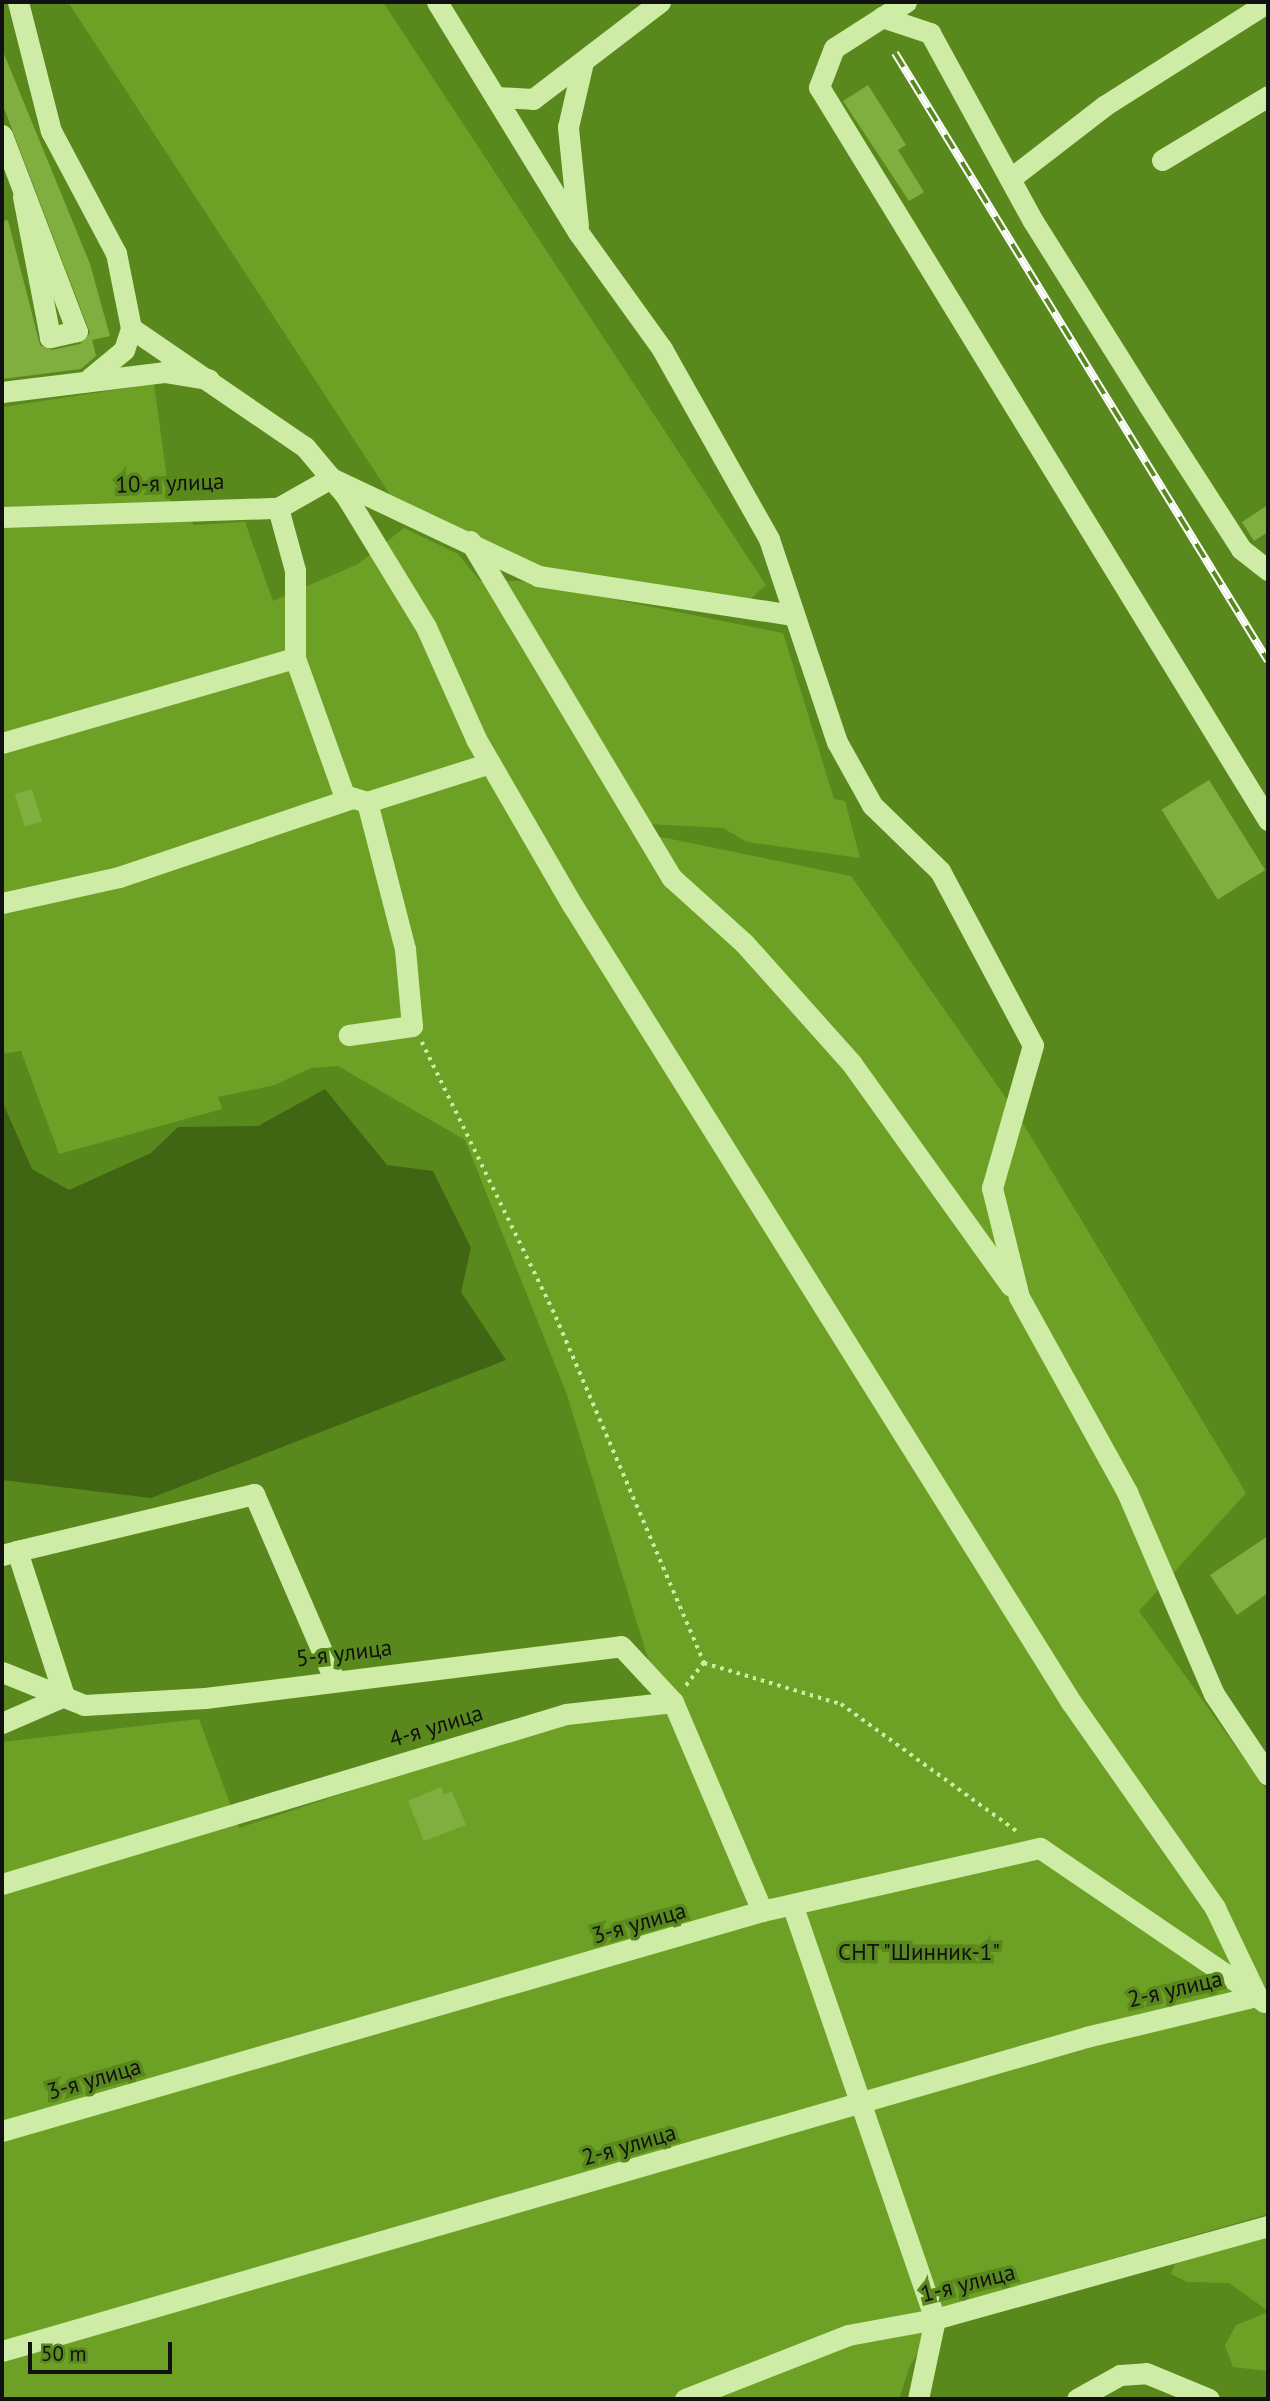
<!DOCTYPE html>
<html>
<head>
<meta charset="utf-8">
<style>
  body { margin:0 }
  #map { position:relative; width:1270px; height:2401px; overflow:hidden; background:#59881c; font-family:"PT Sans",sans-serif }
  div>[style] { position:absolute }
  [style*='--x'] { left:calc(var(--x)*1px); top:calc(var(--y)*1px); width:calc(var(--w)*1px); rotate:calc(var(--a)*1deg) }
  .green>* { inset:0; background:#6da125 }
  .water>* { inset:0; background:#416613 }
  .building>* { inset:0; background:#80af40; transform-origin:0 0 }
  .path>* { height:3.5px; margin-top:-1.75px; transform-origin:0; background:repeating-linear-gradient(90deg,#ceeca6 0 3.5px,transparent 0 8.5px) }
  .minor>* { height:21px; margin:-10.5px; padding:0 10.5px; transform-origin:10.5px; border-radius:10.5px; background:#ceeca6 }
  .rail>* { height:8px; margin-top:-4px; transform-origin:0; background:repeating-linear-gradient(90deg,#59881c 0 16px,#fff 0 32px); box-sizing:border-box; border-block:2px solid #fff }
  span { translate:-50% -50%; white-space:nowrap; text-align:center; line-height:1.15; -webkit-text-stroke:7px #59881c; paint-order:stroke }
  .street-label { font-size:23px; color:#111 }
  .park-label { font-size:23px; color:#111 }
  .frame { position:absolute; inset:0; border:4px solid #111; pointer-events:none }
  .scale { position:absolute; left:28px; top:2342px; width:144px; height:32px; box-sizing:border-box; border:4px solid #111; border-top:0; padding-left:9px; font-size:21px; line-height:24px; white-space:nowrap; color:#111; -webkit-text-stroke:5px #59881c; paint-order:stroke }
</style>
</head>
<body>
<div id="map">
  <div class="green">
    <i style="clip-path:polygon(68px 2px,383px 2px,766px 585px,738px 610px,531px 571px,404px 516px)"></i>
    <i style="clip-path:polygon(154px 384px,172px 514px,191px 513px,193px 525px,245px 522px,273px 601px,358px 564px,404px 528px,458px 554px,480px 581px,522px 581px,783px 633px,834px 799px,845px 801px,860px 858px,747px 842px,723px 828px,626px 823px,632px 831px,851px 876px,1018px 1115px,1246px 1493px,1139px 1611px,1268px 1792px,1268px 2214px,952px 2305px,910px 2365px,899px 2399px,2px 2399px,2px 1742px,199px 1719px,239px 1828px,556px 1723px,665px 1714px,566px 1392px,465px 1140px,338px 1066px,311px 1068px,275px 1085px,218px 1097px,222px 1109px,59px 1154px,21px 1051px,2px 1054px,2px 407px)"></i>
    <i style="clip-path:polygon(1268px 2235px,1268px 2311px,1229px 2283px,1187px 2282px,1171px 2274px,1175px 2264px)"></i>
    <i style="clip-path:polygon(1268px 2312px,1268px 2371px,1233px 2367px,1225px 2345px,1236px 2325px)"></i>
  </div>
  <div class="water">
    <i style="clip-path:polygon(325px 1089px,387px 1165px,433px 1171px,471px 1248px,461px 1292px,506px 1360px,151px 1498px,2px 1480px,2px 1101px,32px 1169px,69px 1190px,151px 1153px,178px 1127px,258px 1126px)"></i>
  </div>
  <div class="building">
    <i style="clip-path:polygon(2px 49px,90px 264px,110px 336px,92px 340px,96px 356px,81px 369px,2px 379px,2px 221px,8px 220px,40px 345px,52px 350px,80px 344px,90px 333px,2px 103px)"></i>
    <i style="clip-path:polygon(868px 85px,906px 145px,898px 150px,924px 192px,909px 201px,843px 101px)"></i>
    <i style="clip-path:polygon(1268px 505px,1268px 532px,1254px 541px,1242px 522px)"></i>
    <i style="left:1209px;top:780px;width:106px;height:56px;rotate:58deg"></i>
    <i style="left:32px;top:789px;width:34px;height:18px;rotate:73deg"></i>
    <i style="clip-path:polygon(1268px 1536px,1268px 1593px,1237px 1615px,1210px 1575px)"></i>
    <i style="clip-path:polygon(441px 1787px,444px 1795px,452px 1791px,466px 1825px,424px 1841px,408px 1801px)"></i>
  </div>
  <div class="path">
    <i style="--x:422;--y:1042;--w:306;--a:64"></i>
    <i style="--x:556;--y:1317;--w:376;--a:66.8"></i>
    <i style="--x:704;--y:1663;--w:31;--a:128"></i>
    <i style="--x:704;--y:1663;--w:143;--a:16.7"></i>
    <i style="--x:841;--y:1704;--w:220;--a:35.9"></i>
  </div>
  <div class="minor">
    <i style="--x:18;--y:2;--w:133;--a:75.7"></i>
    <i style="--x:51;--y:131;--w:138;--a:62"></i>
    <i style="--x:116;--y:253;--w:76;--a:78.7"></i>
    <i style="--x:131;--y:328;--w:211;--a:34.4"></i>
    <i style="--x:305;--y:447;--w:64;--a:50.1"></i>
    <i style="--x:346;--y:496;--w:153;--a:58.6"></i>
    <i style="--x:426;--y:627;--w:123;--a:65.9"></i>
    <i style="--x:476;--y:739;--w:193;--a:59.9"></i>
    <i style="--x:573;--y:906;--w:939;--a:57.97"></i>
    <i style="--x:1071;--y:1702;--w:251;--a:55"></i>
    <i style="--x:1215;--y:1908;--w:98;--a:64.5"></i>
    <i style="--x:437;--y:2;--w:270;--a:58.5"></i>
    <i style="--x:578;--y:232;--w:144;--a:54.3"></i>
    <i style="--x:662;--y:349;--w:218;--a:60.6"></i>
    <i style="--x:769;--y:539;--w:214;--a:71.5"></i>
    <i style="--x:837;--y:742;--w:72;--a:60.9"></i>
    <i style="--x:872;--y:805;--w:95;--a:44.1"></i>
    <i style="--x:940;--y:871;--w:197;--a:61.9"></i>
    <i style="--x:1033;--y:1045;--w:149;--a:106"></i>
    <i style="--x:992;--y:1188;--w:112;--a:76.1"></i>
    <i style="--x:1019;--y:1297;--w:223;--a:61"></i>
    <i style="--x:1127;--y:1492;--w:220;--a:66.7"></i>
    <i style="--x:1214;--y:1694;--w:97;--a:56.3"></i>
    <i style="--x:906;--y:2;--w:85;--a:147.4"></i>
    <i style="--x:834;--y:48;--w:42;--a:111"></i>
    <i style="--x:819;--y:87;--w:860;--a:58.51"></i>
    <i style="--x:882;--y:17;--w:51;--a:18.4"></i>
    <i style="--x:930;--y:33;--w:214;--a:61.3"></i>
    <i style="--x:1033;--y:221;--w:218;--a:57.9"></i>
    <i style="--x:1149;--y:406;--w:170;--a:57.2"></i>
    <i style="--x:1241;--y:549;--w:34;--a:38"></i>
    <i style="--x:497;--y:97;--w:36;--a:3"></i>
    <i style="--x:533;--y:99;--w:160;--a:-37.4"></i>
    <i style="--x:2;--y:135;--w:210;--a:69.1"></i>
    <i style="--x:77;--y:331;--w:28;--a:167"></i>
    <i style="--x:50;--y:337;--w:143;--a:-100.9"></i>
    <i style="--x:1162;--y:160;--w:124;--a:-31.1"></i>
    <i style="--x:1011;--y:178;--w:118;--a:-37.7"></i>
    <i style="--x:1104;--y:106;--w:194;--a:-32.4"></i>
    <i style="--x:578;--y:226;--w:100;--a:-95.8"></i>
    <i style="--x:568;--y:127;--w:67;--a:-77"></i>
    <i style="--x:90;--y:378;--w:44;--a:-39.5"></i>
    <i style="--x:124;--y:350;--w:23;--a:-72"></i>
    <i style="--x:2;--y:392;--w:163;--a:-7"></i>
    <i style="--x:164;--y:372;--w:45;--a:9"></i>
    <i style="--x:278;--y:508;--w:64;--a:74.7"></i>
    <i style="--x:295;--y:570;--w:88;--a:90"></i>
    <i style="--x:295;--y:658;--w:145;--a:70.3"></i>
    <i style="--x:344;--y:795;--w:24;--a:17"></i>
    <i style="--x:367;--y:802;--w:152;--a:75.5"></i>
    <i style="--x:405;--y:949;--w:77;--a:84.8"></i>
    <i style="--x:412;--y:1026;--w:64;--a:171.9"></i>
    <i style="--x:2;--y:517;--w:276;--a:-1.9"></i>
    <i style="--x:278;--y:508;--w:61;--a:-29.5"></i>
    <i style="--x:331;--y:478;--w:229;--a:25.3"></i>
    <i style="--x:538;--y:576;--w:258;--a:8.7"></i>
    <i style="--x:470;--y:541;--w:393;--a:59.1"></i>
    <i style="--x:672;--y:878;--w:97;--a:42.1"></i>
    <i style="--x:744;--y:943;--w:162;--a:48.2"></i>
    <i style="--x:852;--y:1064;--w:273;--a:54.4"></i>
    <i style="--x:2;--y:743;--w:305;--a:-16.2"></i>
    <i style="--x:367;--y:802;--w:129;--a:-17.6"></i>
    <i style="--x:2;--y:903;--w:120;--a:-12.5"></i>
    <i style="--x:119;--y:877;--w:247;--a:-18.7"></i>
    <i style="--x:17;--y:1551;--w:244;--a:-13.5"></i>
    <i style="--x:254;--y:1494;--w:204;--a:66.6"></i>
    <i style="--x:2;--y:1555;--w:16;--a:-15"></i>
    <i style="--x:17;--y:1551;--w:152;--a:72"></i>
    <i style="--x:64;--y:1696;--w:68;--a:156.5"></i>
    <i style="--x:2;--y:1672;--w:88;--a:21.9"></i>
    <i style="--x:84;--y:1705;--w:121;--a:-3.3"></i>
    <i style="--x:205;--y:1698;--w:419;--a:-7.1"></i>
    <i style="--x:621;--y:1646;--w:76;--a:47.1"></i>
    <i style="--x:2;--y:1884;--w:589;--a:-16.77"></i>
    <i style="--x:566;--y:1714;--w:108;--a:-6.4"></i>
    <i style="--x:673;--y:1702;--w:227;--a:66.9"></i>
    <i style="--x:793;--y:1907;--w:436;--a:71"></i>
    <i style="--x:935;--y:2319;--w:82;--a:102"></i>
    <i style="--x:2;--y:2131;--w:791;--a:-16.14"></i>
    <i style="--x:762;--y:1911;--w:285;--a:-12.8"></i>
    <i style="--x:1040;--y:1848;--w:261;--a:34.2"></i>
    <i style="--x:2;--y:2351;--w:1129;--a:-16.15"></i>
    <i style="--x:1086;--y:2037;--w:176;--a:-13.5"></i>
    <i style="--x:1257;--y:1996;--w:9;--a:41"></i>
    <i style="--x:685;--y:2399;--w:175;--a:-21.4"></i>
    <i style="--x:848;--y:2335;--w:88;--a:-10.4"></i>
    <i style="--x:935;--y:2319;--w:346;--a:-15.6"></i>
    <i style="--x:1077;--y:2399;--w:49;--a:-29.2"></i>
    <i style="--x:1120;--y:2375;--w:26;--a:-4"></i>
    <i style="--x:1146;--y:2373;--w:68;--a:22.4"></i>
  </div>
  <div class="rail">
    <i style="--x:895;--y:53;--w:713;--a:58.47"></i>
  </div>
  <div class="street-label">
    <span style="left:170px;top:483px;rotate:-2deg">10-я улица</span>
    <span style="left:344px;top:1653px;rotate:-7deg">5-я улица</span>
    <span style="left:436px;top:1726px;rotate:-17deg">4-я улица</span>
    <span style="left:639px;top:1923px;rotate:-16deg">3-я улица</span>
    <span style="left:1175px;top:1989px;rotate:-13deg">2-я улица</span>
    <span style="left:94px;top:2079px;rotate:-16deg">3-я улица</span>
    <span style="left:629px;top:2145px;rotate:-16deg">2-я улица</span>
    <span style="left:968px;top:2283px;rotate:-14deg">1-я улица</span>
  </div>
  <div class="park-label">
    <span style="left:919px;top:1952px">СНТ "Шинник-1"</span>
  </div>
  <div class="frame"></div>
  <div class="scale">50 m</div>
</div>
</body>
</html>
